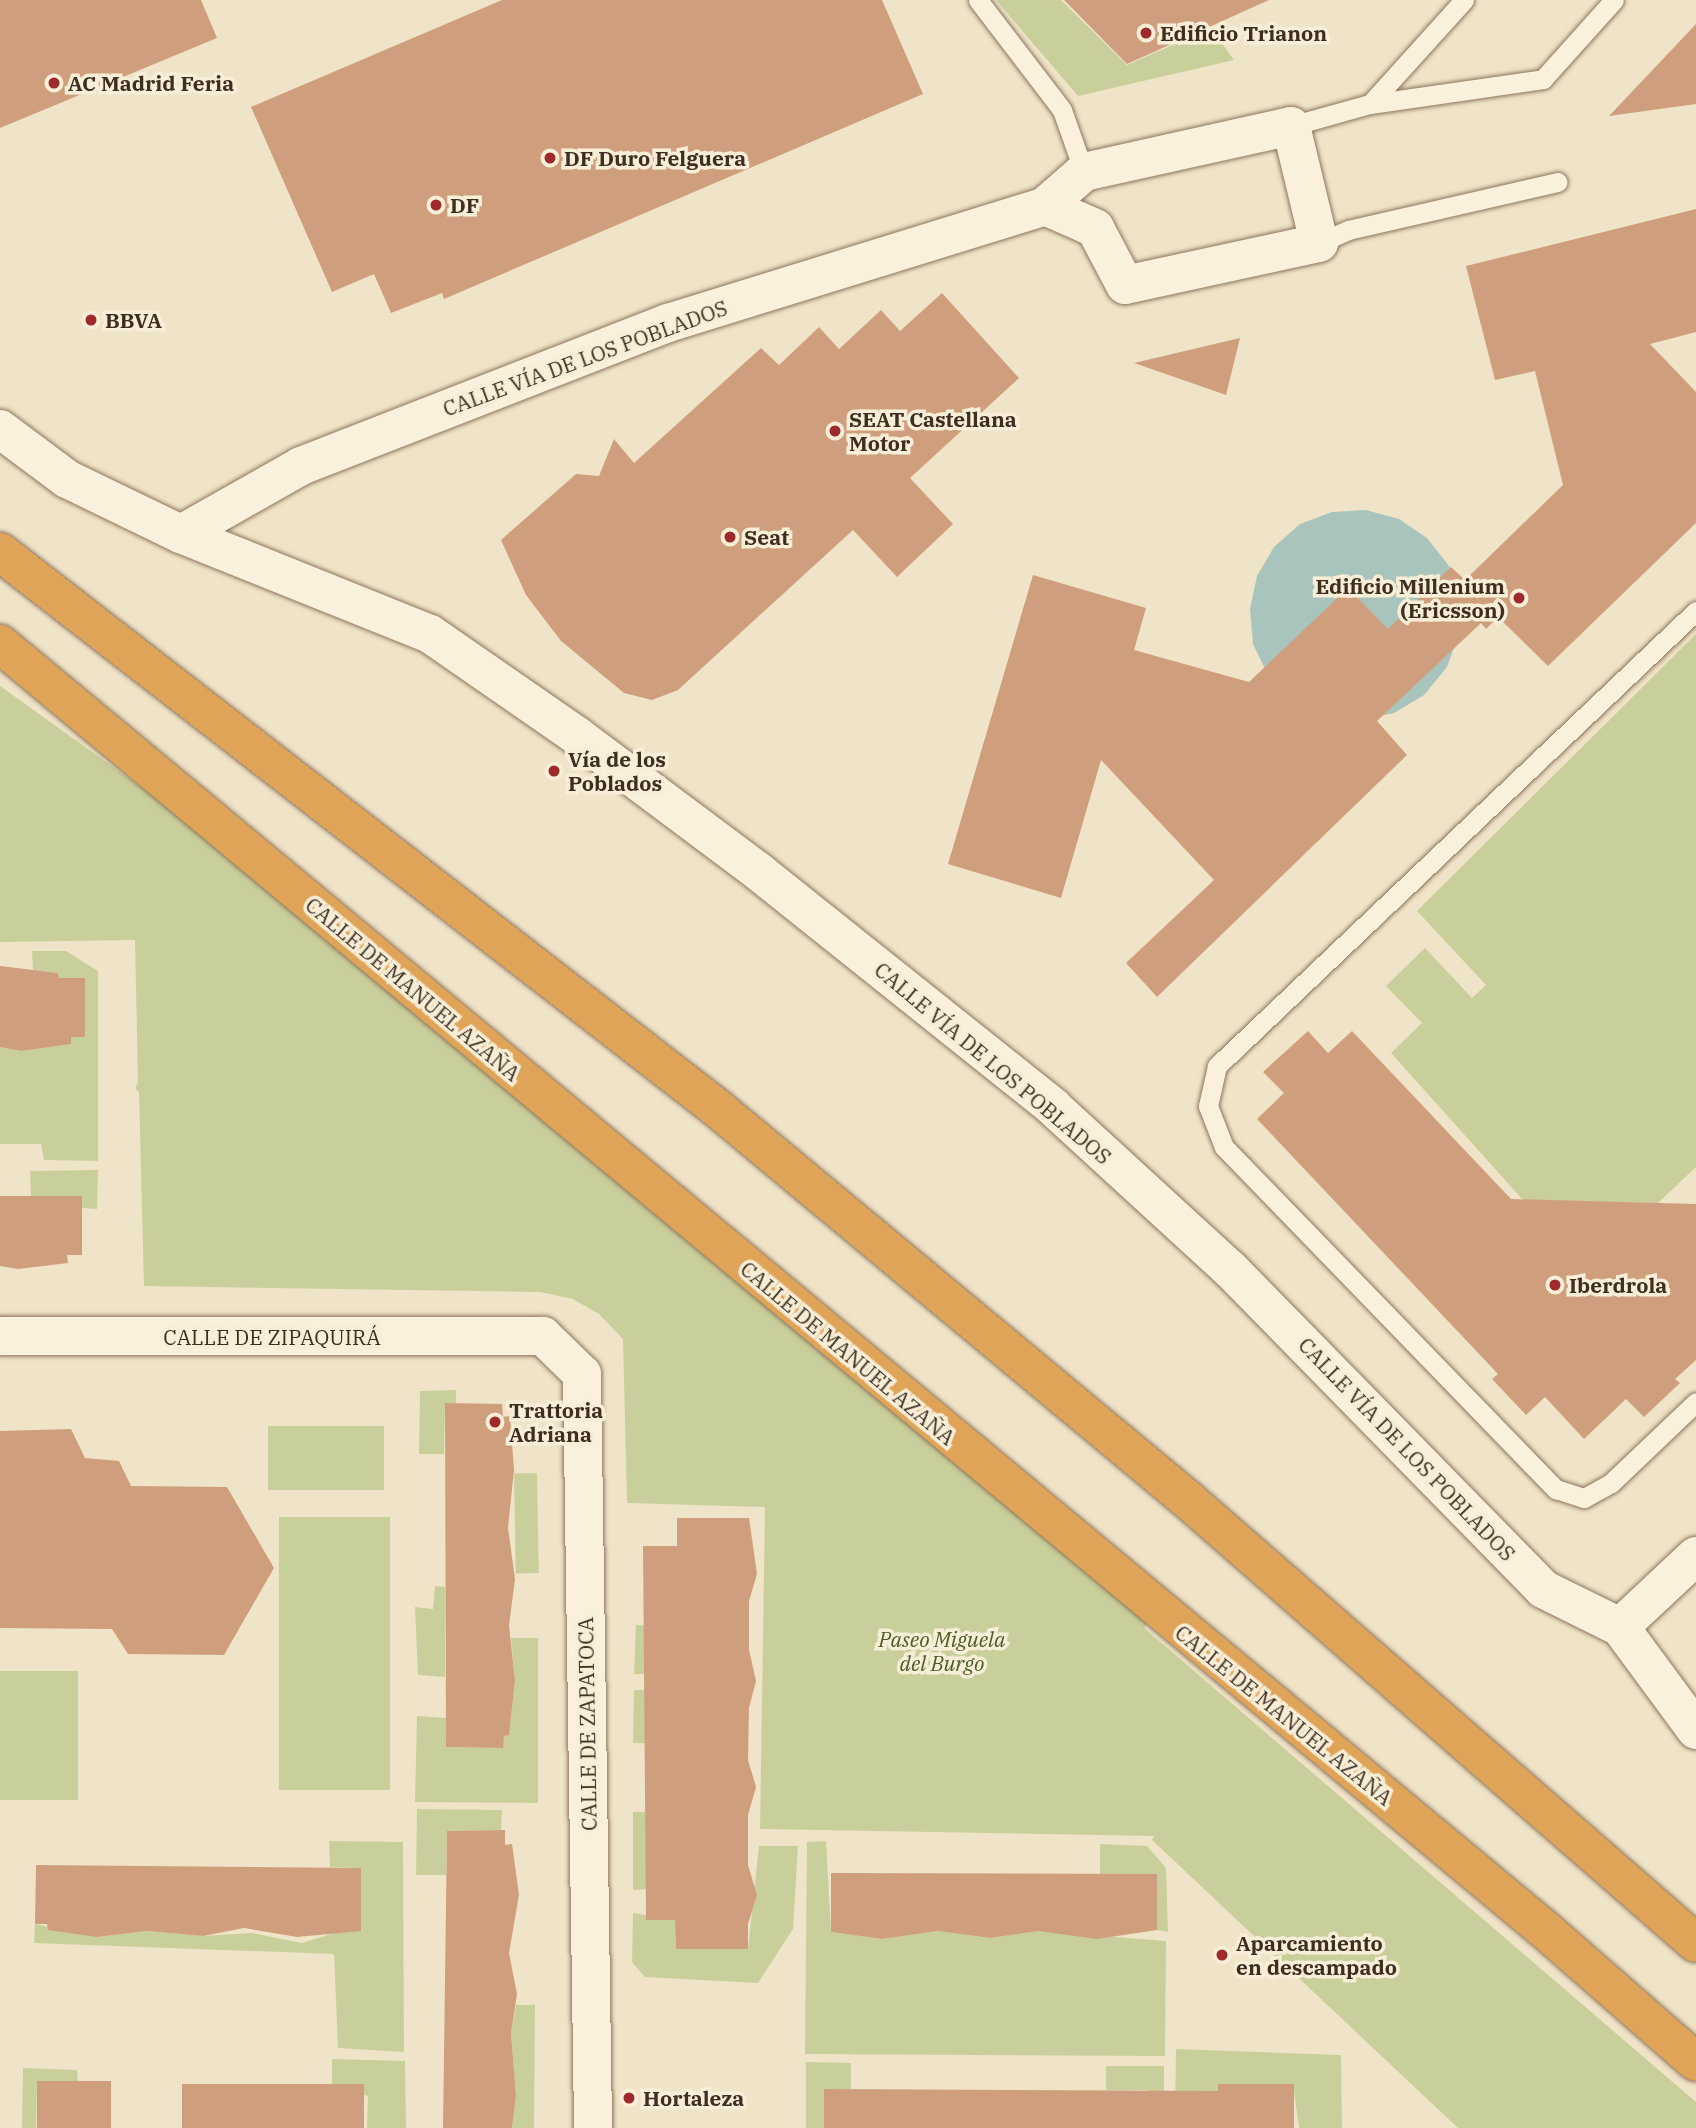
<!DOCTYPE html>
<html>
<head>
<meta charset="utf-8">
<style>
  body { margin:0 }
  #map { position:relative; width:1696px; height:2128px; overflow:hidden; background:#f0e4c8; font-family:"IBM Plex Serif",serif }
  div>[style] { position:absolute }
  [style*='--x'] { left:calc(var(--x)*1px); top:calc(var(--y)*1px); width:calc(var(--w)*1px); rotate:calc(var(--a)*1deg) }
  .green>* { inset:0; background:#c9cf9b; transform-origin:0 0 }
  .water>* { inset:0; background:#a9c4bc }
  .building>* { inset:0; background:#cf9f7d; transform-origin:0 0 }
  .roads { filter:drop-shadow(0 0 2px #8d765c) drop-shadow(0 0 2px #8d765c) }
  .service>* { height:19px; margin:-9.5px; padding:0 9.5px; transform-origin:9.5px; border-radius:9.5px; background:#faf1dc }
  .minor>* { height:38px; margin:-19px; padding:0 19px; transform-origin:19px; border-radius:19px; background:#faf1dc }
  .motorway>* { height:38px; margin:-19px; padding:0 19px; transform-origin:19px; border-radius:19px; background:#e0a458 }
  .dots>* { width:19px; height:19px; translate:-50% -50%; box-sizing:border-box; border:4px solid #f7eed8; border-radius:50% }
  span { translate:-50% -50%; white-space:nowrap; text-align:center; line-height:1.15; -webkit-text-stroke:7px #f7eed8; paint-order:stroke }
  .poi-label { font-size:21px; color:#3d2e20; font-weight:700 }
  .left { translate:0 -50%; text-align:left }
  .right { translate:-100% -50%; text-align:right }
  .street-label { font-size:21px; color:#3d2e20 }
  .park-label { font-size:21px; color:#4d5a26; font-style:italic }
</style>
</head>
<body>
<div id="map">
  <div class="green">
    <i style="clip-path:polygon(996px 0,1061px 0,1127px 65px,1211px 28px,1234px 60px,1078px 96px)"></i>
    <i style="clip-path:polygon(1696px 634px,1696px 1167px,1658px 1203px,1523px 1200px,1391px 1053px,1422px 1023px,1386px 986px,1425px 948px,1472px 998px,1486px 985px,1417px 911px)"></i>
    <i style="clip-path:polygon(0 686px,225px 847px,1165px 1602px,1144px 1628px,1696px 2102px,1696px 2128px,1458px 2128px,1152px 1840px,1154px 1836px,760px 1829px,765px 1507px,627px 1503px,623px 1339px,599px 1314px,573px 1299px,540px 1292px,144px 1286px,139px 1092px,135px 1088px,138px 1083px,135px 940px,0 942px)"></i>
    <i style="clip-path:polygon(32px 951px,66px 951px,98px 971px,98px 1161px,44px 1160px,41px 1144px,0 1144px,0 1047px,21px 1051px,71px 1044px,71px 1037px,85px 1036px,85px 978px,59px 978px,58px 973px,33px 970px)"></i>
    <i style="clip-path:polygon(98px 1170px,97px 1209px,82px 1208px,82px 1196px,31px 1196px,30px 1171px)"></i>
    <i style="clip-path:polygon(456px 1390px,456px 1403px,445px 1403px,444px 1454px,419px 1454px,420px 1391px)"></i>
    <i style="left:268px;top:1426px;width:116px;height:64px"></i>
    <i style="left:537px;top:1473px;width:100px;height:23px;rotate:89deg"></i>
    <i style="left:279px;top:1517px;width:111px;height:273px"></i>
    <i style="clip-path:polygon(435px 1586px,445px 1587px,445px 1677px,418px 1675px,415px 1607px,433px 1609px)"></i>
    <i style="clip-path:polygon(636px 1625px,653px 1626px,647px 1674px,634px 1674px)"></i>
    <i style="clip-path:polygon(511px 1638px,538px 1638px,538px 1803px,415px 1802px,417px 1716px,446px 1718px,446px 1747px,502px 1748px,504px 1736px,509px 1734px,515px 1681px)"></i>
    <i style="left:0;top:1671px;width:78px;height:129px"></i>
    <i style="clip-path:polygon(634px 1690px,647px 1690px,678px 1744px,633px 1743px)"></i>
    <i style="clip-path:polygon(417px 1809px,502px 1810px,501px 1830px,447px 1831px,446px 1875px,416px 1875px)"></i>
    <i style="clip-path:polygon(677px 1811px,646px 1869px,646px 1889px,633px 1890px,633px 1812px)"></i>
    <i style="clip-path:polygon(329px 1841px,403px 1842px,404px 2052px,338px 2048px,334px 1954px,34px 1943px,35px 1924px,97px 1937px,147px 1931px,203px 1936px,252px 1933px,302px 1943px,361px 1925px,361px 1868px,330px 1867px)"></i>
    <i style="clip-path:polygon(826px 1841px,831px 1932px,882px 1939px,938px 1931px,990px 1938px,1038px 1931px,1166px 1941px,1165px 2056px,805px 2054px,807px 1842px)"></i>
    <i style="clip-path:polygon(1100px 1844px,1147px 1846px,1166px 1868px,1168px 1932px,1157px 1930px,1157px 1874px,1100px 1875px)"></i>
    <i style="clip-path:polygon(759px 1846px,798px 1846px,793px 1929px,758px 1983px,645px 1977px,632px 1962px,633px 1913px,646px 1915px,646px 1920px,675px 1920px,676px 1949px,748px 1949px)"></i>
    <i style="clip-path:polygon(516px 2005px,535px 2005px,534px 2128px,512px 2128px,516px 2095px,511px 2033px)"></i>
    <i style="clip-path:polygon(1176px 2049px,1341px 2055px,1342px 2128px,1299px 2128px,1293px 2084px,1218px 2084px,1216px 2114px,1175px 2128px)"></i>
    <i style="clip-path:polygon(332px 2059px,405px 2061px,406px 2128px,367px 2128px,368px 2096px,332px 2085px)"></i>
    <i style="clip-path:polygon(806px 2062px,851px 2063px,851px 2089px,824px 2089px,825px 2128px,806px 2128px)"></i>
    <i style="clip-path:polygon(1106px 2066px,1164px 2066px,1164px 2128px,1151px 2128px,1150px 2090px,1106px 2090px)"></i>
    <i style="clip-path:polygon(23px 2068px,77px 2070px,78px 2082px,37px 2082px,36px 2128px,22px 2128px)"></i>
  </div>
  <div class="water">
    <i style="clip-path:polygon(1366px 510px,1399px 519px,1427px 538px,1449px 566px,1460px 599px,1459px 634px,1447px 667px,1424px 695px,1394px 713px,1360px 720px,1268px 675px,1253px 644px,1250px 609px,1257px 576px,1274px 547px,1300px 524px,1332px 512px)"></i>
  </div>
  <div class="building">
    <i style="clip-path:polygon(0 0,201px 0,217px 38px,0 128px)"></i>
    <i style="clip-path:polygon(502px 0,882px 0,923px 94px,444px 299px,442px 293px,391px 313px,374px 274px,332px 292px,251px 107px)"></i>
    <i style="clip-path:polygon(1064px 0,1269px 0,1127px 64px)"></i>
    <i style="clip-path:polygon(1696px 24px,1696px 104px,1609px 116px)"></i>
    <i style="clip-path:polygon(1696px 209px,1696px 332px,1650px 344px,1696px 392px,1696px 523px,1548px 666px,1498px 617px,1486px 629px,1481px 623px,1377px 721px,1407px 755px,1157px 997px,1126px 963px,1214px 880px,1101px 760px,1061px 898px,948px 864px,1033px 575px,1146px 608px,1134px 650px,1249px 682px,1348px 588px,1388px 629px,1451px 567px,1465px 580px,1563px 485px,1535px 371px,1495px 380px,1466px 266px)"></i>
    <i style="clip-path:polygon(942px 293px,1019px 378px,910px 478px,953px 524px,897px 577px,853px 530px,678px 690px,652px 700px,624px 693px,561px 641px,526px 595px,501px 540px,576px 474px,599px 476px,614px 439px,634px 463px,761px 348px,779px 365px,819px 327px,839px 349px,881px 310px,900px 331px)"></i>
    <i style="clip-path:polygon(1240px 338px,1226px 395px,1134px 363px)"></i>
    <i style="clip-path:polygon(0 966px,58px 973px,59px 978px,85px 978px,85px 1037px,71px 1037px,71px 1044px,21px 1051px,0 1047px)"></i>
    <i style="clip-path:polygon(1308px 1031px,1328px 1053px,1352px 1031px,1511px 1199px,1696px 1204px,1696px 1360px,1675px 1379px,1680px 1383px,1644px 1417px,1626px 1399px,1584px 1439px,1545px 1397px,1526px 1415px,1492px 1379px,1498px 1374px,1257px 1119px,1284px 1093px,1263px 1072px)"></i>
    <i style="clip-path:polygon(0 1196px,82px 1196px,82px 1255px,67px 1255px,68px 1263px,18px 1269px,0 1266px)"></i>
    <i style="clip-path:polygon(445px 1403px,502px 1404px,503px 1417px,510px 1416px,514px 1470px,508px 1528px,515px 1579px,509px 1625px,515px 1681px,509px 1735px,504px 1736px,503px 1748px,446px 1747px)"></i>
    <i style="clip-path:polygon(71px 1429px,85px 1458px,119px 1461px,131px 1486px,227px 1487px,274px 1568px,224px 1655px,128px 1654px,112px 1629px,0 1628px,0 1431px)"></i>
    <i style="clip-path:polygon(677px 1518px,749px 1518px,757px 1574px,749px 1601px,749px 1650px,756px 1681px,749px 1708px,748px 1760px,756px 1787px,748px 1815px,748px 1865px,757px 1895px,748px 1924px,748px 1949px,676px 1949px,675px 1920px,646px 1920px,643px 1546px,677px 1546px)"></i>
    <i style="clip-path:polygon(505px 1830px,505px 1845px,512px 1844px,519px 1895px,509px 1953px,517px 1994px,511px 2033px,516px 2095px,512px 2128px,443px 2128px,447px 1831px)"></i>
    <i style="clip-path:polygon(36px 1865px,361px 1868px,361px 1931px,297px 1937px,244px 1928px,203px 1936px,147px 1931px,97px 1937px,48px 1930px,47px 1924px,35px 1924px)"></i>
    <i style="clip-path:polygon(831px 1873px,1157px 1874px,1157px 1930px,1097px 1939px,1038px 1931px,990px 1938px,938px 1931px,882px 1939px,831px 1932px)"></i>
    <i style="left:111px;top:2081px;width:47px;height:74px;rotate:90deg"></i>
    <i style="left:182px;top:2084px;width:182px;height:44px"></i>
    <i style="clip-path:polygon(1218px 2084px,1294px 2084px,1294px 2128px,824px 2128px,824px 2089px,1218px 2091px)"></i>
  </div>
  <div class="roads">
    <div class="service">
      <i style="--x:978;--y:0;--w:138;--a:52.6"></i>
      <i style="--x:1062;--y:110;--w:66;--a:70.5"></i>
      <i style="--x:1370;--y:104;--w:140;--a:-47.9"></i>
      <i style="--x:1291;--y:126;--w:82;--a:-15.6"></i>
      <i style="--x:1370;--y:104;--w:175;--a:-8.2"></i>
      <i style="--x:1543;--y:79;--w:106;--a:-48.1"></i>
      <i style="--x:1319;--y:243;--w:32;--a:-24"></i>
      <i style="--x:1348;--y:230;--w:215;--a:-12.9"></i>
      <i style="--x:1696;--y:611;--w:661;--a:136.47"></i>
      <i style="--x:1217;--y:1066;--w:41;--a:102.7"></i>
      <i style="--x:1208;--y:1106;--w:44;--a:68.7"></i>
      <i style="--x:1224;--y:1147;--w:477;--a:45.9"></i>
      <i style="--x:1556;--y:1489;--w:29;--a:18"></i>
      <i style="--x:1584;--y:1498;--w:31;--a:-29"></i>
      <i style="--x:1611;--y:1483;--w:117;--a:-43.6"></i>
    </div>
    <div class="minor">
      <i style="--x:0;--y:429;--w:84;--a:36.7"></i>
      <i style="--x:67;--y:479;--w:127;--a:25.8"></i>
      <i style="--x:181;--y:534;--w:268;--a:21.9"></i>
      <i style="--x:430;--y:634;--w:178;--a:34.7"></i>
      <i style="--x:576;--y:735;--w:229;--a:36.8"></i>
      <i style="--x:759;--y:872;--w:376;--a:38.6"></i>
      <i style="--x:1053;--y:1107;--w:241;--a:42.5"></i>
      <i style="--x:1231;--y:1270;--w:446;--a:45.6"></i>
      <i style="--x:1543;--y:1589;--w:86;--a:26.3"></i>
      <i style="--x:1620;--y:1627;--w:128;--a:53.6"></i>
      <i style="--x:181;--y:534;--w:138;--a:-29.5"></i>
      <i style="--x:301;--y:466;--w:394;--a:-21.3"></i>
      <i style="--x:668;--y:323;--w:395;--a:-17.2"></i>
      <i style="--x:1045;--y:206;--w:52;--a:-41.1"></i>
      <i style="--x:1084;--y:172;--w:212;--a:-12.5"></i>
      <i style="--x:1291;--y:126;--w:120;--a:76.5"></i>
      <i style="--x:1319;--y:243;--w:198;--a:167.8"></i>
      <i style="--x:1125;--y:285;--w:64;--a:-117.8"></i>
      <i style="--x:1095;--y:228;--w:55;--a:-156.3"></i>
      <i style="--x:0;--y:1336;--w:543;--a:0"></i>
      <i style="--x:543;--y:1336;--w:54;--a:44.3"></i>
      <i style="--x:582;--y:1374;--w:754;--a:89.16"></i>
      <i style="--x:1620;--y:1627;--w:104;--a:-43.1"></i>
    </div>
    <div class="motorway">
      <i style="--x:0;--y:552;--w:907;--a:37.79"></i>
      <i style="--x:717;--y:1108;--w:611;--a:39.76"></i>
      <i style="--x:1187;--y:1499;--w:675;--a:41.1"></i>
      <i style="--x:0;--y:644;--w:2007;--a:39.77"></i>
      <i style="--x:1543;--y:1928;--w:203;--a:41.2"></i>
    </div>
  </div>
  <div class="dots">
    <i style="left:1146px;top:33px;background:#9e2a2b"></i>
    <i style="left:54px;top:83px;background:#9e2a2b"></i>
    <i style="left:550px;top:158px;background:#9e2a2b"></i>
    <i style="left:436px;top:205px;background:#9e2a2b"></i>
    <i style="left:91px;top:320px;background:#9e2a2b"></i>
    <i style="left:835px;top:431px;background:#9e2a2b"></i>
    <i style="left:730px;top:537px;background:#9e2a2b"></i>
    <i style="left:1519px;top:598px;background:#9e2a2b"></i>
    <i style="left:554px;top:771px;background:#9e2a2b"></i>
    <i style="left:1555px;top:1285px;background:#9e2a2b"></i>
    <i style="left:495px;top:1422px;background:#9e2a2b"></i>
    <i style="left:1222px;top:1955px;background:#9e2a2b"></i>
    <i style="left:629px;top:2098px;background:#9e2a2b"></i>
  </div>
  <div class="poi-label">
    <span class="left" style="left:1160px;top:33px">Edificio Trianon</span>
    <span class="left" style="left:68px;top:83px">AC Madrid Feria</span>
    <span class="left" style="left:564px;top:158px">DF Duro Felguera</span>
    <span class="left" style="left:450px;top:205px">DF</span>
    <span class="left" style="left:105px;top:320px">BBVA</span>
    <span class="left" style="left:849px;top:431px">SEAT Castellana<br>Motor</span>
    <span class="left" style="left:744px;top:537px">Seat</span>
    <span class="right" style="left:1505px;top:598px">Edificio Millenium<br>(Ericsson)</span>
    <span class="left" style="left:568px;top:771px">Vía de los<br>Poblados</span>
    <span class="left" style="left:1569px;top:1285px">Iberdrola</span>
    <span class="left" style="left:509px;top:1422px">Trattoria<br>Adriana</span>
    <span class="left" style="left:1236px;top:1955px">Aparcamiento<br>en descampado</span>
    <span class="left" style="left:643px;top:2098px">Hortaleza</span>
  </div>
  <div class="street-label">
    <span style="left:585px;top:358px;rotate:-20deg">CALLE VÍA DE LOS POBLADOS</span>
    <span style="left:413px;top:989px;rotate:40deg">CALLE DE MANUEL AZAÑA</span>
    <span style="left:993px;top:1063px;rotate:40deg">CALLE VÍA DE LOS POBLADOS</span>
    <span style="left:272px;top:1337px">CALLE DE ZIPAQUIRÁ</span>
    <span style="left:848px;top:1353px;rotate:40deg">CALLE DE MANUEL AZAÑA</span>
    <span style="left:1407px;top:1449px;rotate:46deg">CALLE VÍA DE LOS POBLADOS</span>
    <span style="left:1284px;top:1715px;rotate:39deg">CALLE DE MANUEL AZAÑA</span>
    <span style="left:587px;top:1724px;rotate:-91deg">CALLE DE ZAPATOCA</span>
  </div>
  <div class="park-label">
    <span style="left:942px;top:1651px">Paseo Miguela<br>del Burgo</span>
  </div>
</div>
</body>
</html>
